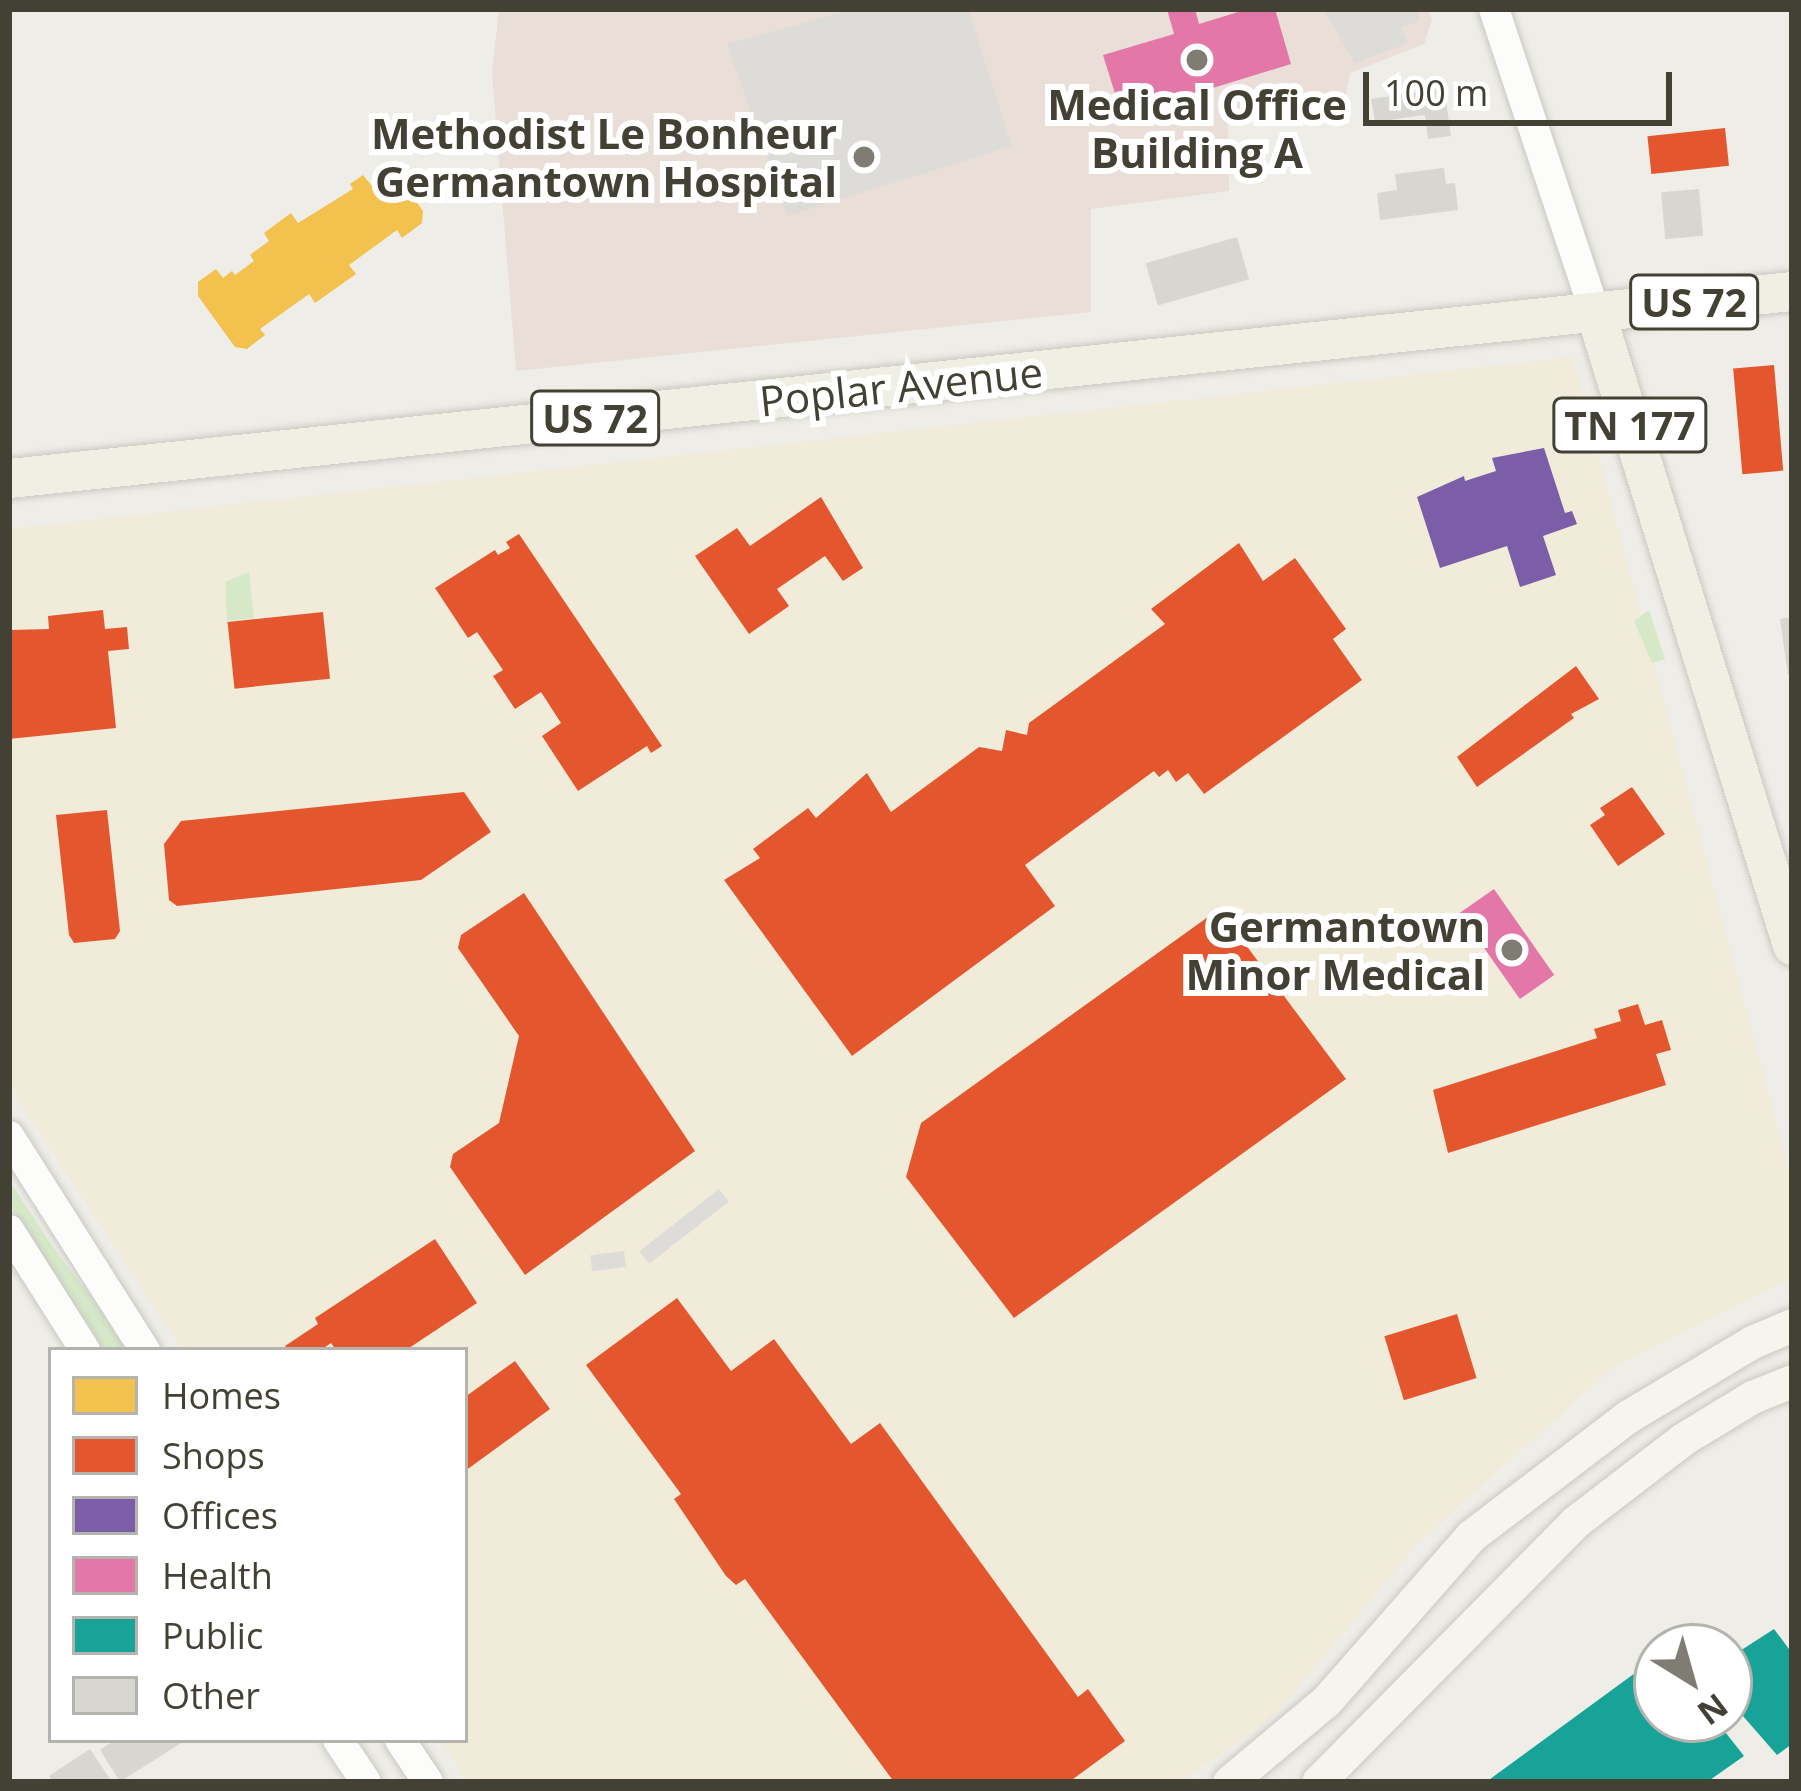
<!DOCTYPE html>
<html>
<head>
<meta charset="utf-8">
<style>
  body { margin:0 }
  #map { position:relative; width:1801px; height:1791px; overflow:hidden; background:#eeede7; font-family:"Open Sans",sans-serif }
  div>[style] { position:absolute }
  [style*='--x'] { left:calc(var(--x)*1px); top:calc(var(--y)*1px); width:calc(var(--w)*1px); rotate:calc(var(--a)*1deg) }
  .commercial>* { inset:0; background:#f1ecda }
  .medical>* { inset:0; background:#e9dfd8 }
  .green>* { inset:0; background:#d5e9c8 }
  .parking>* { inset:0; background:#dddcd8; transform-origin:0 0 }
  .homes>* { inset:0; background:#f2c14e }
  .shops>* { inset:0; background:#e4572e; transform-origin:0 0 }
  .offices>* { inset:0; background:#7b5ea7 }
  .health>* { inset:0; background:#e377a8; transform-origin:0 0 }
  .public>* { inset:0; background:#17a398 }
  .building>* { inset:0; background:#d8d6d0; transform-origin:0 0 }
  .roads { filter:drop-shadow(0 0 3px #cac9c3) drop-shadow(0 0 3px #cac9c3) }
  .tertiary>* { height:30px; margin:-15px; padding:0 15px; transform-origin:15px; border-radius:15px; background:#fcfcfb }
  .secondary>* { height:33px; margin:-16.5px; padding:0 16.5px; transform-origin:16.5px; border-radius:16.5px; background:#f6f5ed }
  .primary>* { height:39px; margin:-19.5px; padding:0 19.5px; transform-origin:19.5px; border-radius:19.5px; background:#f0efe3 }
  .dots>* { width:33px; height:33px; translate:-50% -50%; box-sizing:border-box; border:6px solid #fff; border-radius:50% }
  span { translate:-50% -50%; white-space:nowrap; text-align:center; line-height:1.15; -webkit-text-stroke:12px #fff; paint-order:stroke }
  .shield-label span { padding:3px 9px; background:#fff; border:3px solid; border-radius:9px; -webkit-text-stroke-width:0 }
  .shield-label { font-size:39px; color:#434134; font-weight:700 }
  .poi-label { font-size:42px; color:#434134; font-weight:700 }
  .right { translate:-100% -50%; text-align:right }
  .street-label { font-size:42px; color:#434134 }
  .frame { position:absolute; inset:0; border:12px solid #434134; pointer-events:none }
  .legend { position:absolute; left:48px; top:1347px; width:420px; height:396px; box-sizing:border-box; background:#fff; border:3px solid #b4b3ae; margin:0; padding:15px 21px; list-style:none; font-size:36px; color:#434134 }
  .legend li { display:flex; align-items:center; gap:24px; height:60px }
  .legend b { width:60px; border:3px solid #b4b3ae }
  .north { position:absolute; left:1633px; top:1623px; width:120px; height:120px; box-sizing:border-box; background:#fff; border:3px solid #b4b3ae; border-radius:50%; rotate:143deg; font-size:33px; font-weight:700; line-height:48px; text-align:center; color:#434134 }
  .north::after { content:''; display:block; margin:auto; width:42px; height:54px; background:#7f7d73; clip-path:polygon(50% 0,100% 100%,50% 72%,0 100%) }
  .scale { position:absolute; left:1363px; top:72px; width:309px; height:54px; box-sizing:border-box; border:6px solid #434134; border-top:0; padding-left:15px; font-size:36px; line-height:42px; white-space:nowrap; color:#434134; -webkit-text-stroke:9px #fff; paint-order:stroke }
</style>
</head>
<body>
<div id="map">
  <div class="commercial">
    <i style="clip-path:polygon(1572px 357px,1792px 1182px,1792px 1278px,1615px 1366px,1418px 1543px,1275px 1715px,1181px 1782px,468px 1782px,441px 1740px,465px 1740px,465px 1350px,183px 1350px,9px 1086px,9px 529px)"></i>
  </div>
  <div class="medical">
    <i style="clip-path:polygon(499px 9px,1428px 9px,1432px 19px,1424px 44px,1350px 73px,1345px 101px,1228px 123px,1229px 191px,1091px 209px,1091px 312px,516px 371px,492px 73px)"></i>
  </div>
  <div class="green">
    <i style="clip-path:polygon(249px 572px,254px 618px,227px 621px,225px 582px)"></i>
    <i style="clip-path:polygon(1649px 610px,1665px 659px,1652px 663px,1634px 621px)"></i>
    <i style="clip-path:polygon(9px 1180px,55px 1250px,132px 1350px,104px 1350px,9px 1204px)"></i>
  </div>
  <div class="parking">
    <i style="clip-path:polygon(854px 9px,968px 9px,1012px 146px,787px 216px,727px 44px)"></i>
    <i style="clip-path:polygon(1323px 9px,1416px 9px,1420px 21px,1401px 27px,1408px 43px,1355px 63px)"></i>
    <i style="left:719px;top:1189px;width:16px;height:101px;rotate:52deg"></i>
    <i style="left:624px;top:1251px;width:16px;height:34px;rotate:83deg"></i>
  </div>
  <div class="homes">
    <i style="clip-path:polygon(396px 173px,423px 211px,422px 223px,402px 238px,397px 230px,349px 265px,356px 274px,315px 303px,309px 294px,260px 329px,265px 335px,247px 349px,235px 347px,198px 296px,198px 282px,216px 269px,223px 278px,232px 271px,235px 275px,254px 261px,250px 255px,269px 241px,264px 233px,291px 213px,298px 223px,353px 189px,350px 184px,363px 175px,371px 185px)"></i>
  </div>
  <div class="shops">
    <i style="left:1725px;top:128px;width:38px;height:78px;rotate:84deg"></i>
    <i style="left:1774px;top:365px;width:106px;height:41px;rotate:85deg"></i>
    <i style="clip-path:polygon(821px 497px,863px 568px,843px 581px,825px 556px,777px 589px,789px 606px,749px 634px,695px 556px,737px 528px,750px 546px)"></i>
    <i style="clip-path:polygon(519px 534px,662px 746px,651px 753px,647px 746px,578px 791px,542px 736px,561px 723px,541px 692px,515px 709px,493px 676px,503px 670px,477px 632px,468px 638px,435px 588px,495px 550px,498px 555px,510px 548px,506px 542px)"></i>
    <i style="clip-path:polygon(1239px 543px,1263px 581px,1295px 558px,1346px 629px,1333px 639px,1362px 680px,1204px 794px,1188px 773px,1176px 782px,1168px 770px,1159px 777px,1154px 771px,1025px 865px,1055px 906px,852px 1056px,724px 880px,760px 858px,753px 849px,808px 808px,816px 818px,867px 773px,891px 812px,979px 747px,1002px 751px,1006px 730px,1027px 735px,1029px 723px,1165px 624px,1151px 609px)"></i>
    <i style="clip-path:polygon(103px 610px,105px 629px,127px 627px,129px 649px,108px 651px,116px 728px,9px 739px,9px 630px,49px 629px,48px 616px)"></i>
    <i style="left:323px;top:612px;width:67px;height:96px;rotate:84deg"></i>
    <i style="clip-path:polygon(1576px 666px,1599px 699px,1571px 714px,1574px 718px,1477px 787px,1457px 757px)"></i>
    <i style="clip-path:polygon(1632px 787px,1665px 834px,1618px 866px,1590px 825px,1605px 815px,1600px 808px)"></i>
    <i style="clip-path:polygon(464px 792px,491px 832px,421px 880px,177px 906px,169px 900px,164px 844px,181px 821px)"></i>
    <i style="clip-path:polygon(107px 810px,120px 931px,115px 939px,74px 943px,69px 935px,56px 815px)"></i>
    <i style="clip-path:polygon(524px 893px,695px 1151px,525px 1275px,450px 1167px,453px 1154px,499px 1123px,519px 1036px,458px 948px,461px 935px)"></i>
    <i style="clip-path:polygon(1219px 909px,1346px 1079px,1014px 1318px,906px 1177px,921px 1123px)"></i>
    <i style="clip-path:polygon(1638px 1004px,1645px 1025px,1662px 1020px,1671px 1050px,1656px 1054px,1666px 1085px,1448px 1153px,1433px 1090px,1597px 1038px,1594px 1029px,1621px 1021px,1618px 1010px)"></i>
    <i style="clip-path:polygon(435px 1239px,477px 1303px,406px 1350px,336px 1350px,331px 1343px,321px 1350px,288px 1350px,285px 1346px,318px 1324px,315px 1318px)"></i>
    <i style="clip-path:polygon(677px 1298px,731px 1371px,774px 1339px,851px 1444px,880px 1423px,1078px 1697px,1088px 1689px,1125px 1741px,1069px 1782px,894px 1782px,745px 1579px,736px 1585px,726px 1576px,674px 1499px,681px 1494px,586px 1365px)"></i>
    <i style="left:1457px;top:1314px;width:67px;height:76px;rotate:73deg"></i>
    <i style="clip-path:polygon(515px 1361px,550px 1409px,465px 1471px,465px 1397px)"></i>
  </div>
  <div class="offices">
    <i style="clip-path:polygon(1544px 448px,1565px 513px,1572px 511px,1577px 524px,1543px 536px,1556px 575px,1520px 587px,1507px 546px,1440px 568px,1417px 497px,1464px 476px,1465px 481px,1496px 471px,1492px 458px)"></i>
  </div>
  <div class="health">
    <i style="clip-path:polygon(1167px 9px,1195px 9px,1199px 24px,1248px 9px,1275px 9px,1291px 64px,1122px 116px,1103px 55px,1174px 34px)"></i>
    <i style="left:1494px;top:889px;width:105px;height:42px;rotate:55deg"></i>
  </div>
  <div class="public">
    <i style="clip-path:polygon(1774px 1629px,1792px 1653px,1792px 1744px,1777px 1755px,1729px 1700px,1729px 1658px)"></i>
    <i style="clip-path:polygon(1646px 1665px,1657px 1681px,1657px 1719px,1715px 1719px,1744px 1756px,1707px 1782px,1486px 1782px)"></i>
  </div>
  <div class="building">
    <i style="clip-path:polygon(1444px 88px,1451px 136px,1428px 139px,1425px 115px,1375px 122px,1371px 99px)"></i>
    <i style="clip-path:polygon(1444px 168px,1446px 184px,1455px 183px,1458px 210px,1380px 220px,1377px 193px,1397px 190px,1395px 174px)"></i>
    <i style="left:1699px;top:189px;width:47px;height:38px;rotate:85deg"></i>
    <i style="left:1237px;top:237px;width:44px;height:95px;rotate:74deg"></i>
    <i style="clip-path:polygon(1792px 617px,1792px 675px,1788px 675px,1780px 619px)"></i>
    <i style="clip-path:polygon(115px 1740px,179px 1740px,181px 1743px,120px 1782px,100px 1750px)"></i>
    <i style="clip-path:polygon(90px 1749px,112px 1782px,53px 1782px,49px 1776px)"></i>
  </div>
  <div class="roads">
    <div class="tertiary">
      <i style="--x:1494;--y:9;--w:323;--a:71.6"></i>
      <i style="--x:9;--y:1136;--w:254;--a:57.6"></i>
      <i style="--x:9;--y:1230;--w:142;--a:57.7"></i>
      <i style="--x:338;--y:1740;--w:50;--a:56.3"></i>
      <i style="--x:400;--y:1740;--w:50;--a:56.3"></i>
    </div>
    <div class="secondary">
      <i style="--x:1229;--y:1782;--w:126;--a:-39.9"></i>
      <i style="--x:1326;--y:1701;--w:220;--a:-48.7"></i>
      <i style="--x:1471;--y:1536;--w:196;--a:-37.3"></i>
      <i style="--x:1627;--y:1417;--w:146;--a:-31"></i>
      <i style="--x:1752;--y:1342;--w:43;--a:-23"></i>
      <i style="--x:1318;--y:1782;--w:366;--a:-45.3"></i>
      <i style="--x:1575;--y:1522;--w:136;--a:-37.5"></i>
      <i style="--x:1683;--y:1439;--w:81;--a:-31.3"></i>
      <i style="--x:1752;--y:1397;--w:43;--a:-21.8"></i>
    </div>
    <div class="primary">
      <i style="--x:1596;--y:315;--w:660;--a:72.72"></i>
      <i style="--x:9;--y:478;--w:1793;--a:-5.99"></i>
    </div>
  </div>
  <div class="dots">
    <i style="left:1197px;top:60px;background:#7f7d73"></i>
    <i style="left:864px;top:157px;background:#7f7d73"></i>
    <i style="left:1512px;top:950px;background:#7f7d73"></i>
  </div>
  <div class="shield-label">
    <span style="left:1694px;top:302px">US 72</span>
    <span style="left:595px;top:418px">US 72</span>
    <span style="left:1630px;top:425px">TN 177</span>
  </div>
  <div class="poi-label">
    <span style="left:1197px;top:128px">Medical Office<br>Building A</span>
    <span class="right" style="left:837px;top:157px">Methodist Le Bonheur<br>Germantown Hospital</span>
    <span class="right" style="left:1485px;top:950px">Germantown<br>Minor Medical</span>
  </div>
  <div class="street-label">
    <span style="left:901px;top:386px;rotate:-6deg">Poplar Avenue</span>
  </div>
  <div class="frame"></div>
  <ul class="legend">
  <li><b style="height:33px;background:#f2c14e"></b>Homes</li>
  <li><b style="height:33px;background:#e4572e"></b>Shops</li>
  <li><b style="height:33px;background:#7b5ea7"></b>Offices</li>
  <li><b style="height:33px;background:#e377a8"></b>Health</li>
  <li><b style="height:33px;background:#17a398"></b>Public</li>
  <li><b style="height:33px;background:#d8d6d0"></b>Other</li>
  </ul>
  <div class="north">N</div>
  <div class="scale">100 m</div>
</div>
</body>
</html>
